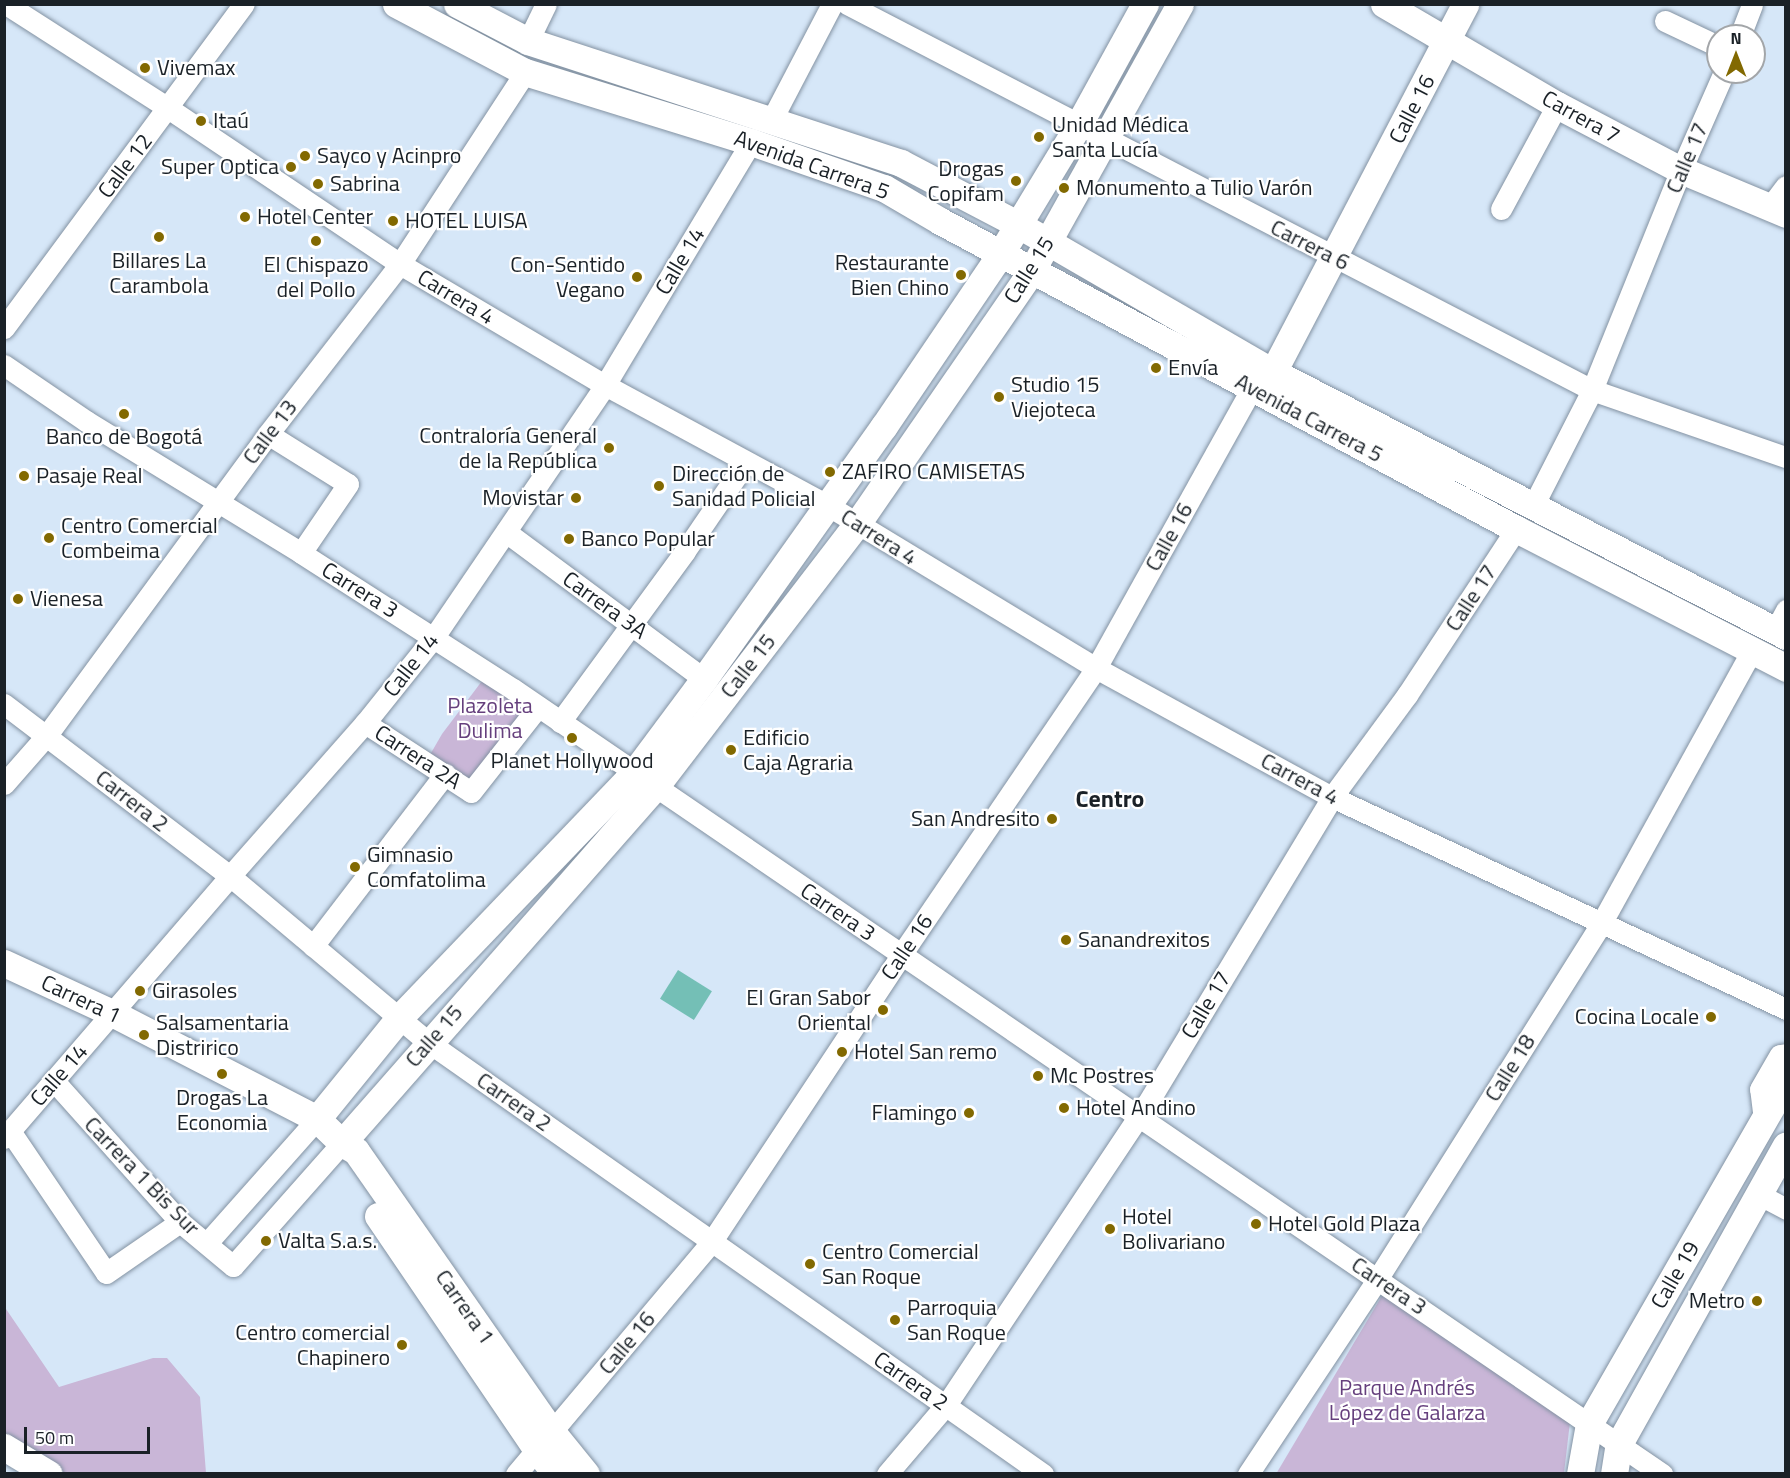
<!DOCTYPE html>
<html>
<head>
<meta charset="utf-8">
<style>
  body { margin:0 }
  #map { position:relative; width:1790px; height:1478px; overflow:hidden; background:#d6e7f8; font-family:"Titillium Web",sans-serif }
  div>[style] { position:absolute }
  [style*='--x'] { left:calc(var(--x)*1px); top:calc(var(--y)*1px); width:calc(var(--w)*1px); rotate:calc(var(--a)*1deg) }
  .green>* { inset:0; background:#c9b6d7 }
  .water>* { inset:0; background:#74bfb6; transform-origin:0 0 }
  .roads { filter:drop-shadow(0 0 2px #8392a2) drop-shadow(0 0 2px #8392a2) }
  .minor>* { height:21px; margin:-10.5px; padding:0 10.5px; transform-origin:10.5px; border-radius:10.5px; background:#fff }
  .major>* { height:27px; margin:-13.5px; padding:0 13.5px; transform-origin:13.5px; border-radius:13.5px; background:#fff }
  .dots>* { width:16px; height:16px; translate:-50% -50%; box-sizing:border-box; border:3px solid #fff; border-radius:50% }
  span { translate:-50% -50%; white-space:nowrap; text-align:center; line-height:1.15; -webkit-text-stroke:4.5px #fff; paint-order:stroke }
  .poi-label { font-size:22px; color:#1a2127 }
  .left { translate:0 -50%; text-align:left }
  .right { translate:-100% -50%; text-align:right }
  .street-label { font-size:22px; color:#1a2127 }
  .park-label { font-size:22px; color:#653f7d }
  .neighbourhood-label { font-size:24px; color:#1a2127; font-weight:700 }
  .frame { position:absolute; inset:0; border:6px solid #1a2127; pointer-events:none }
  .north { position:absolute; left:1706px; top:24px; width:60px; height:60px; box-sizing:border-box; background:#fff; border:2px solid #a3a6a9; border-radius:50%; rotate:0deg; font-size:16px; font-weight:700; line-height:24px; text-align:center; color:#1a2127 }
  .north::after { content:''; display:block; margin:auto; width:21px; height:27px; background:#826901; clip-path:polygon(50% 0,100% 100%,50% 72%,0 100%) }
  .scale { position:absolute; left:24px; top:1427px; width:126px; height:27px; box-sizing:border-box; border:3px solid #1a2127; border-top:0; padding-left:8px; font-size:18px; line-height:21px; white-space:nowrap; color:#1a2127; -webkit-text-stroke:4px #fff; paint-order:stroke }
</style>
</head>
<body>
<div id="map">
  <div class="green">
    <i style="clip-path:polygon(488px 673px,536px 705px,470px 789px,427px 760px,442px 734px)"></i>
    <i style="clip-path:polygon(1383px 1294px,1570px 1422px,1564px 1473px,1276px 1474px)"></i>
    <i style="clip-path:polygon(4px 1306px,59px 1387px,153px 1358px,167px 1358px,200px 1397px,206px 1473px,65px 1473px,5px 1435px)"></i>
  </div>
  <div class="water">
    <i style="left:678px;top:970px;width:40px;height:34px;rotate:32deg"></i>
  </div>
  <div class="roads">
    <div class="minor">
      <i style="--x:6;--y:4;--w:193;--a:32.7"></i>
      <i style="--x:168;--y:108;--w:280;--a:33.9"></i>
      <i style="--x:400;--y:264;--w:238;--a:30.6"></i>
      <i style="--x:605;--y:385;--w:252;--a:28.4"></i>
      <i style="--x:827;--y:505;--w:315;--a:31.2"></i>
      <i style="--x:1096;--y:668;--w:269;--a:28.7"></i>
      <i style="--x:1332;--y:797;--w:501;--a:25.03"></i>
      <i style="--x:847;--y:4;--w:839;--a:27.39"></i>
      <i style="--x:1592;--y:390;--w:205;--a:19.1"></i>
      <i style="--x:1665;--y:21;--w:59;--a:25.3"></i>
      <i style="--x:1740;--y:36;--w:34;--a:-69"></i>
      <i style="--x:528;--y:41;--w:41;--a:-64.1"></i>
      <i style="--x:772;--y:119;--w:130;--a:-62.4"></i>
      <i style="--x:1770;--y:207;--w:26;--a:-53"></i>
      <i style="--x:1501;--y:209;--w:118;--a:-61.7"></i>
      <i style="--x:4;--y:328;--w:403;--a:-53.5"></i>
      <i style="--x:4;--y:365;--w:99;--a:34.3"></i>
      <i style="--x:86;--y:421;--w:252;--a:31.5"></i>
      <i style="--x:301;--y:553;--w:252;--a:32.7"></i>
      <i style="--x:513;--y:689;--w:1392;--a:34.34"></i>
      <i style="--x:268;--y:434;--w:94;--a:32"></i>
      <i style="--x:348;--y:484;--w:83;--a:124.3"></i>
      <i style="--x:1533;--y:506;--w:130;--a:-63"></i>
      <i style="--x:1592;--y:390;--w:237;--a:-68"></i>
      <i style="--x:1681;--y:170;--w:107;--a:-66.3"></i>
      <i style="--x:506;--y:532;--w:247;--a:36.6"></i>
      <i style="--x:1775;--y:631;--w:24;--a:-62"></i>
      <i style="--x:4;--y:704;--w:284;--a:37.3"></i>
      <i style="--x:230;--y:876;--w:258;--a:40"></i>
      <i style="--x:428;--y:1042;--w:752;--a:35.09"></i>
      <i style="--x:560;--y:722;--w:212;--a:-53.8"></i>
      <i style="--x:685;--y:551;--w:108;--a:-55.6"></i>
      <i style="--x:365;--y:723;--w:126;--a:33.1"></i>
      <i style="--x:471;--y:792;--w:108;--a:-51.8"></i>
      <i style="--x:4;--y:784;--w:65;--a:-48.7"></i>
      <i style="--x:47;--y:735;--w:373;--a:-53.7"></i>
      <i style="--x:268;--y:434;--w:215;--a:-52.2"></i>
      <i style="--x:400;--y:264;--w:229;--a:-56.9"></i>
      <i style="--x:313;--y:946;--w:217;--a:-52.5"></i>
      <i style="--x:54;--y:1081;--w:189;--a:48.2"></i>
      <i style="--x:180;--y:1222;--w:69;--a:39.7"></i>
      <i style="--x:233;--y:1266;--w:164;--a:-48.5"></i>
      <i style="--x:1764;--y:1120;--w:31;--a:-97"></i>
      <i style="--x:1760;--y:1089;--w:39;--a:-60"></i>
      <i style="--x:1780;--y:1055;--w:6;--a:-9"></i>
      <i style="--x:10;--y:1131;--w:171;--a:55.9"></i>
      <i style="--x:106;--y:1273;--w:90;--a:-34.6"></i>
      <i style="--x:4;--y:1138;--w:346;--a:-49.2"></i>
      <i style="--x:230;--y:876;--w:204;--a:-48.6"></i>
      <i style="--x:365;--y:723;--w:110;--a:-51.3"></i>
      <i style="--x:434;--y:637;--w:305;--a:-55.8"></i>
      <i style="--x:605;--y:385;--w:283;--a:-59"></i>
      <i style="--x:1760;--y:1195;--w:30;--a:28"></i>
      <i style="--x:207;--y:1243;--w:166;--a:-48.4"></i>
      <i style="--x:516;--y:1474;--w:304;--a:-49.9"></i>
      <i style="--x:712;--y:1241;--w:343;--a:-56.5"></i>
      <i style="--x:901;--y:955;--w:347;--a:-55.8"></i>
      <i style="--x:1096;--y:668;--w:321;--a:-60.9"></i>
      <i style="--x:887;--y:1474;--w:91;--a:-49.5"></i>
      <i style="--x:946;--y:1405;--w:362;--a:-56.3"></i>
      <i style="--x:1147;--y:1104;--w:358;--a:-58.9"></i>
      <i style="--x:1332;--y:797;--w:127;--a:-53.7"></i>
      <i style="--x:1407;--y:695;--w:199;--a:-56.7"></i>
      <i style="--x:1248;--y:1474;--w:235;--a:-56.4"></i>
      <i style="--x:1378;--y:1278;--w:421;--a:-57.8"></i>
      <i style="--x:1602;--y:922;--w:311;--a:-61.1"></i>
    </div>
    <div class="major">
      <i style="--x:396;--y:4;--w:146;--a:27.8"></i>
      <i style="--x:525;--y:72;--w:237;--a:17.2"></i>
      <i style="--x:751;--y:142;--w:141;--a:19.1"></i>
      <i style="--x:884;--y:188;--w:65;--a:30.5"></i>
      <i style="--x:940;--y:221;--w:653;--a:28.13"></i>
      <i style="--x:1516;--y:529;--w:304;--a:27.2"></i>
      <i style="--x:457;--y:4;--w:80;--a:27.5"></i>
      <i style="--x:528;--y:41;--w:392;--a:18.1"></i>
      <i style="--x:901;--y:163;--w:133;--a:27.7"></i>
      <i style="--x:1019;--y:225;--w:293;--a:30.1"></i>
      <i style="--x:1273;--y:372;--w:577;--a:27.23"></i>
      <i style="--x:1384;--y:4;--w:200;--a:30.3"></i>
      <i style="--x:1557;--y:105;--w:140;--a:27.7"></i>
      <i style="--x:1681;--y:170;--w:114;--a:22.7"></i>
      <i style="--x:1273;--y:372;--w:415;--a:-62.4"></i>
      <i style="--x:4;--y:963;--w:119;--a:24.8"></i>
      <i style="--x:112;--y:1013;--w:231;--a:27.3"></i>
      <i style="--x:317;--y:1119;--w:35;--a:44"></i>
      <i style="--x:342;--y:1143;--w:16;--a:30"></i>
      <i style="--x:356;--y:1151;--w:343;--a:55.1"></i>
      <i style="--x:552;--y:1432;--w:54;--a:51"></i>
      <i style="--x:317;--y:1119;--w:130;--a:-50.9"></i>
      <i style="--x:399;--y:1018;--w:339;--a:-46.2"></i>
      <i style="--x:634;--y:773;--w:117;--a:-53.3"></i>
      <i style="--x:704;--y:679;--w:310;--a:-54.6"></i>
      <i style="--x:884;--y:426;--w:209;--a:-55.9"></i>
      <i style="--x:1001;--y:253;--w:151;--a:-58.8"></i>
      <i style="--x:1079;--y:124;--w:137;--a:-61.2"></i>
      <i style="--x:342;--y:1143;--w:474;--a:-48.7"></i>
      <i style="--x:655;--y:787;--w:332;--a:-52.5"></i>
      <i style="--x:857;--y:524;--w:308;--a:-55.4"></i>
      <i style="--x:1032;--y:270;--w:304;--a:-60.9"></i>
      <i style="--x:378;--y:1216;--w:283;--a:55.8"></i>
      <i style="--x:537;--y:1450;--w:31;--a:52"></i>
      <i style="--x:4;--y:1447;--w:52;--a:31"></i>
      <i style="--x:1580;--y:1474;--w:51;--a:-79.8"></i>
      <i style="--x:1589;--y:1424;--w:395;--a:-60.1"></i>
      <i style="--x:1614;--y:1474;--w:30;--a:-81"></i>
      <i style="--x:1619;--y:1444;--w:342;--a:-60.8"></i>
    </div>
  </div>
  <div class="dots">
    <i style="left:145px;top:68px;background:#826901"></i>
    <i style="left:201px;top:121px;background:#826901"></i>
    <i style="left:1039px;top:137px;background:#826901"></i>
    <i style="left:305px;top:156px;background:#826901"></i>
    <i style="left:291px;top:167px;background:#826901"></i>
    <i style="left:1016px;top:181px;background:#826901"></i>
    <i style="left:318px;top:184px;background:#826901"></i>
    <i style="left:1064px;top:188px;background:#826901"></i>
    <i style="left:245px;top:217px;background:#826901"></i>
    <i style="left:393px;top:221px;background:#826901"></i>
    <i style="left:159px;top:237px;background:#826901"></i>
    <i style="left:316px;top:241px;background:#826901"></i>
    <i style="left:961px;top:275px;background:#826901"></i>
    <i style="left:637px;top:277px;background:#826901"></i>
    <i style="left:1156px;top:368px;background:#826901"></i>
    <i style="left:999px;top:397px;background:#826901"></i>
    <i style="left:124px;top:414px;background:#826901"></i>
    <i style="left:609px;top:448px;background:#826901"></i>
    <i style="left:830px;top:472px;background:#826901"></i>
    <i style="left:24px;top:476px;background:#826901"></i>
    <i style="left:659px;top:486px;background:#826901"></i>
    <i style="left:576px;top:498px;background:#826901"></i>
    <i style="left:49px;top:538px;background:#826901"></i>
    <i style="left:569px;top:539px;background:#826901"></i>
    <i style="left:18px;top:599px;background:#826901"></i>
    <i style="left:572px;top:738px;background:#826901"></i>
    <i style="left:731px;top:750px;background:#826901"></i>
    <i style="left:1052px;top:819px;background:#826901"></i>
    <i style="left:355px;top:867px;background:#826901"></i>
    <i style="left:1066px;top:940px;background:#826901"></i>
    <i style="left:140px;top:991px;background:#826901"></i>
    <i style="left:883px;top:1010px;background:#826901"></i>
    <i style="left:1711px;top:1017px;background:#826901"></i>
    <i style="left:144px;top:1035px;background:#826901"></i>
    <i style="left:842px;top:1052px;background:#826901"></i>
    <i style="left:222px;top:1074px;background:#826901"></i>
    <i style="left:1038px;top:1076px;background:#826901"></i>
    <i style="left:1064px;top:1108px;background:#826901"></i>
    <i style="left:969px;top:1113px;background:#826901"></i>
    <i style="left:1256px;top:1224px;background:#826901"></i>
    <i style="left:1110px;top:1229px;background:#826901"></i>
    <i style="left:266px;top:1241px;background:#826901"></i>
    <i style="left:810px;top:1264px;background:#826901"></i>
    <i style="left:1757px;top:1301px;background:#826901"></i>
    <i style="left:895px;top:1320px;background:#826901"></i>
    <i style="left:402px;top:1345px;background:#826901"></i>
  </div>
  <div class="poi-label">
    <span class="left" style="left:157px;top:68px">Vivemax</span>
    <span class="left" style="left:213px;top:121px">Itaú</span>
    <span class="left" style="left:1052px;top:137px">Unidad Médica<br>Santa Lucía</span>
    <span class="left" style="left:317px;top:156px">Sayco y Acinpro</span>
    <span class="right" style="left:279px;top:167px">Super Optica</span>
    <span class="right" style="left:1004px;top:181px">Drogas<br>Copifam</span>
    <span class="left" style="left:330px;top:184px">Sabrina</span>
    <span class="left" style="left:1076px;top:188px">Monumento a Tulio Varón</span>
    <span class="left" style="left:257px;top:217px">Hotel Center</span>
    <span class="left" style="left:405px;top:221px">HOTEL LUISA</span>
    <span style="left:159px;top:273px">Billares La<br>Carambola</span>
    <span class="right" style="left:949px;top:275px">Restaurante<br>Bien Chino</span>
    <span style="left:316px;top:277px">El Chispazo<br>del Pollo</span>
    <span class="right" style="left:625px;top:277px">Con-Sentido<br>Vegano</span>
    <span class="left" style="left:1168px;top:368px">Envía</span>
    <span class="left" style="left:1011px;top:397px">Studio 15<br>Viejoteca</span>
    <span class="right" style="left:597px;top:448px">Contraloría General<br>de la República</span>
    <span style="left:124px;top:437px">Banco de Bogotá</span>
    <span class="left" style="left:842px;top:472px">ZAFIRO CAMISETAS</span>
    <span class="left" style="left:672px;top:486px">Dirección de<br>Sanidad Policial</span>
    <span class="left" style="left:36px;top:476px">Pasaje Real</span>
    <span class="right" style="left:564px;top:498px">Movistar</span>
    <span class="left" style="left:61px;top:538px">Centro Comercial<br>Combeima</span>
    <span class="left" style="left:581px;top:539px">Banco Popular</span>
    <span class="left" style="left:30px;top:599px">Vienesa</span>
    <span class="left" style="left:743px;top:750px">Edificio<br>Caja Agraria</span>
    <span style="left:572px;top:761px">Planet Hollywood</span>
    <span class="right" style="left:1040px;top:819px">San Andresito</span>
    <span class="left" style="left:367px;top:867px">Gimnasio<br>Comfatolima</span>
    <span class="left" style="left:1078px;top:940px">Sanandrexitos</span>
    <span class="left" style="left:152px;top:991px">Girasoles</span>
    <span class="right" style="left:871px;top:1010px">El Gran Sabor<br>Oriental</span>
    <span class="right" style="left:1699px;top:1017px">Cocina Locale</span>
    <span class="left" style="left:156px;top:1035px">Salsamentaria<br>Distririco</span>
    <span class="left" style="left:854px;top:1052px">Hotel San remo</span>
    <span class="left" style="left:1050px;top:1076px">Mc Postres</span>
    <span style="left:222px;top:1110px">Drogas La<br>Economia</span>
    <span class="left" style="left:1076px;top:1108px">Hotel Andino</span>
    <span class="right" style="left:957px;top:1113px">Flamingo</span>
    <span class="left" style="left:1122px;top:1229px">Hotel<br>Bolivariano</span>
    <span class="left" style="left:1268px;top:1224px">Hotel Gold Plaza</span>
    <span class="left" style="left:278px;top:1241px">Valta S.a.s.</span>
    <span class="left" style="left:822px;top:1264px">Centro Comercial<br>San Roque</span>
    <span class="right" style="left:1745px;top:1301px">Metro</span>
    <span class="left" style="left:907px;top:1320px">Parroquia<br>San Roque</span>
    <span class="right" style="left:390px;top:1345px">Centro comercial<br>Chapinero</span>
  </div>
  <div class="street-label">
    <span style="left:1412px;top:109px;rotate:-63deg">Calle 16</span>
    <span style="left:1581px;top:117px;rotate:29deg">Carrera 7</span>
    <span style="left:1687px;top:158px;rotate:-67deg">Calle 17</span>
    <span style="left:812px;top:165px;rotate:20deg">Avenida Carrera 5</span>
    <span style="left:125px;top:166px;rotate:-53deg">Calle 12</span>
    <span style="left:1310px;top:245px;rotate:27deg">Carrera 6</span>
    <span style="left:680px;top:261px;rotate:-59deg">Calle 14</span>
    <span style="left:1029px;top:270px;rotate:-58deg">Calle 15</span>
    <span style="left:456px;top:297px;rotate:31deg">Carrera 4</span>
    <span style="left:1309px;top:418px;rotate:28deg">Avenida Carrera 5</span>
    <span style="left:270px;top:432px;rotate:-53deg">Calle 13</span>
    <span style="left:879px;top:537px;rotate:32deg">Carrera 4</span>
    <span style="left:1169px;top:537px;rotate:-61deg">Calle 16</span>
    <span style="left:360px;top:590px;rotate:32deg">Carrera 3</span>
    <span style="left:1471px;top:598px;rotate:-57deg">Calle 17</span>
    <span style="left:605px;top:605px;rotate:36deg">Carrera 3A</span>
    <span style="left:411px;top:665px;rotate:-52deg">Calle 14</span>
    <span style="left:748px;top:666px;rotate:-52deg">Calle 15</span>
    <span style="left:418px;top:757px;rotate:33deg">Carrera 2A</span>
    <span style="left:1300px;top:779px;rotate:28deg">Carrera 4</span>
    <span style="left:132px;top:801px;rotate:38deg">Carrera 2</span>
    <span style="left:838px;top:912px;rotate:34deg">Carrera 3</span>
    <span style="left:907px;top:947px;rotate:-56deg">Calle 16</span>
    <span style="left:81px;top:999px;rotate:25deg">Carrera 1</span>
    <span style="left:1206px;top:1005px;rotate:-59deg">Calle 17</span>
    <span style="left:434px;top:1036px;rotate:-49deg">Calle 15</span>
    <span style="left:1510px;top:1068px;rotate:-58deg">Calle 18</span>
    <span style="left:59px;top:1075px;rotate:-49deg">Calle 14</span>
    <span style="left:514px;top:1102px;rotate:35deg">Carrera 2</span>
    <span style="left:142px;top:1176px;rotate:46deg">Carrera 1 Bis Sur</span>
    <span style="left:1675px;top:1275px;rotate:-60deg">Calle 19</span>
    <span style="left:1389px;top:1286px;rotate:34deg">Carrera 3</span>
    <span style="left:465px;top:1307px;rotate:55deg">Carrera 1</span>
    <span style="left:627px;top:1343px;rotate:-50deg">Calle 16</span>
    <span style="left:911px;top:1381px;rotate:35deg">Carrera 2</span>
  </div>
  <div class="park-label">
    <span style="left:490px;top:718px">Plazoleta<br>Dulima</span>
    <span style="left:1407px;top:1400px">Parque Andrés<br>López de Galarza</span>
  </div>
  <div class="neighbourhood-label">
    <span style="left:1110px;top:799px">Centro</span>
  </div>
  <div class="frame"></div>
  <div class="north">N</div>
  <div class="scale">50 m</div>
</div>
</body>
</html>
